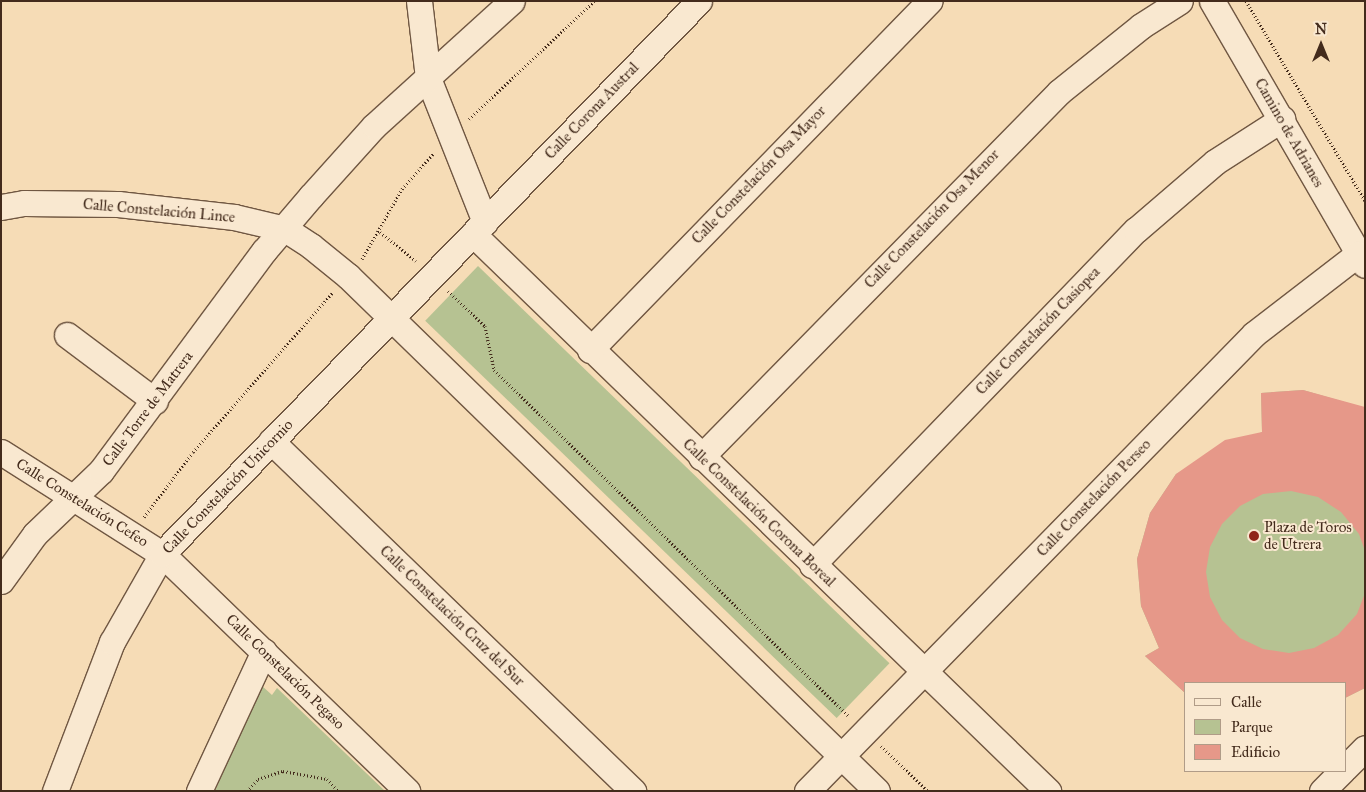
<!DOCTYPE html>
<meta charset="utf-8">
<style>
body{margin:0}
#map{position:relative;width:1366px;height:792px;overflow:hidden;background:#f6dcb6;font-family:"IM FELL Great Primer",serif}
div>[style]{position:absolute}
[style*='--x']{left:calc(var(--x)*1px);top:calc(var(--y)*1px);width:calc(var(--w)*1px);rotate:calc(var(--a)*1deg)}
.green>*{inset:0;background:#b6c292;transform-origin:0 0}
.building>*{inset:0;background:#e69889}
.path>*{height:3px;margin-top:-1.5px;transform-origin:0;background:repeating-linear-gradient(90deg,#432b1c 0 1px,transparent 0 3.5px)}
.roads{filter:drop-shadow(1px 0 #705742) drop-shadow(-1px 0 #705742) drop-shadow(0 1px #705742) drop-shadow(0 -1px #705742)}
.minor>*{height:25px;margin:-12.5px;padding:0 12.5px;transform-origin:12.5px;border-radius:12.5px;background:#f9e8d0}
.dots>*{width:14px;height:14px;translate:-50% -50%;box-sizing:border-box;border:2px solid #f9e8d0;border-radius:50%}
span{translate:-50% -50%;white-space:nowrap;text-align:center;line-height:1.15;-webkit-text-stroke:4px #f9e8d0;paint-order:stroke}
.street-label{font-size:15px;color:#432b1c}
.poi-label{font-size:15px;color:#432b1c}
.left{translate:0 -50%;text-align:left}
.frame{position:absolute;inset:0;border:2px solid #432b1c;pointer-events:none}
.legend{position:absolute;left:1184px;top:682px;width:162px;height:90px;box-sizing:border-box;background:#f9e8d0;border:1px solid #b09c88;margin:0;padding:6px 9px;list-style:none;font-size:15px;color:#432b1c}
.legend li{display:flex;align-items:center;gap:10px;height:25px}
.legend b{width:25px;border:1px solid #b09c88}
.north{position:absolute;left:1296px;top:20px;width:50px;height:50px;-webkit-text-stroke:4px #f9e8d0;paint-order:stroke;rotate:0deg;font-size:14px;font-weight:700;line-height:20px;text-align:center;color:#432b1c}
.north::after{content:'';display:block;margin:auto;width:18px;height:22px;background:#432b1c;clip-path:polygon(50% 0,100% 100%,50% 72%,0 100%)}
</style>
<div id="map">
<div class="green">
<div style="left:478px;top:266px;width:572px;height:76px;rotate:44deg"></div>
<div style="clip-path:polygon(1303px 390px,1365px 408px,1365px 688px,1345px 698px,1345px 683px,1185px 683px,1185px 693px,1145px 656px,1159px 648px,1141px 606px,1137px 559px,1150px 513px,1176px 474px,1262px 432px,1261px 393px)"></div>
<div style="clip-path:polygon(261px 685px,272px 695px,277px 688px,385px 791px,215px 791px)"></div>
</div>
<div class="building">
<div style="clip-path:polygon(1303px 390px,1365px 407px,1365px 551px,1359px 534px,1341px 512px,1318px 497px,1291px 491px,1263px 494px,1240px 506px,1222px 524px,1210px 547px,1206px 572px,1210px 597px,1222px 620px,1240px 638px,1263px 649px,1289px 653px,1314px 648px,1338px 635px,1357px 614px,1365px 593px,1365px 688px,1345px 698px,1345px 683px,1185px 683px,1185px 693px,1145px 656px,1159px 648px,1141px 606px,1137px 559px,1150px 513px,1176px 474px,1225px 440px,1262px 432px,1261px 393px)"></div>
</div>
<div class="path">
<div style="--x:1246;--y:1;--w:233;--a:59.2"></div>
<div style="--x:469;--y:119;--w:172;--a:-43.3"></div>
<div style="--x:380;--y:232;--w:46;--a:38.9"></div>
<div style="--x:362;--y:259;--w:81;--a:-60.3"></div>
<div style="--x:402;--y:189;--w:48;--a:-48.4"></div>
<div style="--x:448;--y:291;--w:51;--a:43.4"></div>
<div style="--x:485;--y:326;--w:45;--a:78.4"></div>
<div style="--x:494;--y:370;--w:496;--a:44.3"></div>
<div style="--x:144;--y:517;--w:81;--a:-53"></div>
<div style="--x:193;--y:452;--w:213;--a:-48.8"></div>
<div style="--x:881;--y:746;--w:65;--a:43.8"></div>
<div style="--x:247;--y:791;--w:16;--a:-47"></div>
<div style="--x:258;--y:779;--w:26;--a:-18"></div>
<div style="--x:283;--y:771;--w:45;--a:10.3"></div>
<div style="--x:327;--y:779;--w:16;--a:47"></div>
</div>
<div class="roads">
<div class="minor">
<div style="--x:419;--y:1;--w:78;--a:83.3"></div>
<div style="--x:428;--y:78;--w:155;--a:68.4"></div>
<div style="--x:1212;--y:1;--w:305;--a:59.9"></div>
<div style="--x:1;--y:207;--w:23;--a:-10"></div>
<div style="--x:24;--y:203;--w:94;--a:0.6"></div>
<div style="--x:118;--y:204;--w:117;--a:6.4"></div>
<div style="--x:234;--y:217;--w:52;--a:13.2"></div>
<div style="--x:285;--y:229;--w:31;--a:33"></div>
<div style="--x:311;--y:246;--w:48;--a:39"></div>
<div style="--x:348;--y:276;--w:738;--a:44.23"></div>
<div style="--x:473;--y:234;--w:801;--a:44.09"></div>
<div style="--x:67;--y:335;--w:110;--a:36.9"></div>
<div style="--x:590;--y:350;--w:487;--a:-45.8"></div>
<div style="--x:271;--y:441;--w:504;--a:44.03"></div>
<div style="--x:1;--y:452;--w:191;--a:32.4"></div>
<div style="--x:162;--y:554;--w:341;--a:44"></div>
<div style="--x:701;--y:457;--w:511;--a:-45.55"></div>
<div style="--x:1059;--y:92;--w:105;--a:-38.8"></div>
<div style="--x:1141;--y:26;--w:46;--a:-32.7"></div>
<div style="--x:812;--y:565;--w:466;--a:-46"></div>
<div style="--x:1136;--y:230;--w:104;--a:-40.7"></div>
<div style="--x:1215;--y:162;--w:80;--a:-32.7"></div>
<div style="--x:1;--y:581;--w:58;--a:-54.1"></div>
<div style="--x:35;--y:534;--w:91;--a:-43.7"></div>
<div style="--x:101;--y:471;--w:274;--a:-53.5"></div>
<div style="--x:264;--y:251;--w:72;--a:-49.5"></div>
<div style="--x:311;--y:196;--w:94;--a:-48"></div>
<div style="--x:374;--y:126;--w:186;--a:-42.2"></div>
<div style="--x:1345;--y:768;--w:28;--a:-45"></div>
<div style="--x:55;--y:791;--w:160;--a:-69.1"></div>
<div style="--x:112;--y:642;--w:101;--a:-60.4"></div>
<div style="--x:162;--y:554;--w:771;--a:-45.84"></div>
<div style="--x:199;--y:791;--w:154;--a:-65.1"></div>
<div style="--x:807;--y:791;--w:639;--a:-45.63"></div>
<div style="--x:1254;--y:334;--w:131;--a:-37.6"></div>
<div style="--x:1322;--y:791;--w:28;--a:-45"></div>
</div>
</div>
<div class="dots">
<div style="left:1254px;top:536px;background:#8f2418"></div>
</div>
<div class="street-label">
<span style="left:592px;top:111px;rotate:-46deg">Calle Corona Austral</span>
<span style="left:1289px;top:133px;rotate:60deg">Camino de Adrianes</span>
<span style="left:759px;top:175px;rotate:-46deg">Calle Constelación Osa Mayor</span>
<span style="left:159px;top:211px;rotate:5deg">Calle Constelación Lince</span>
<span style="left:932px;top:219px;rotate:-46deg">Calle Constelación Osa Menor</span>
<span style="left:1038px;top:331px;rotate:-46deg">Calle Constelación Casiopea</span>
<span style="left:148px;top:409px;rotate:-53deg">Calle Torre de Matrera</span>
<span style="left:228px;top:487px;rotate:-46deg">Calle Constelación Unicornio</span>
<span style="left:1094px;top:498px;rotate:-46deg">Calle Constelación Perseo</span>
<span style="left:82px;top:503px;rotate:32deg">Calle Constelación Cefeo</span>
<span style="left:759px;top:513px;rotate:44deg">Calle Constelación Corona Boreal</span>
<span style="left:452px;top:616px;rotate:44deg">Calle Constelación Cruz del Sur</span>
<span style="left:285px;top:672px;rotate:44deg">Calle Constelación Pegaso</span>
</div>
<div class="poi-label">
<span class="left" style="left:1264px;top:536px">Plaza de Toros<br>de Utrera</span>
</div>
<div class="frame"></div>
<ul class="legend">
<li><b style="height:6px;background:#f9e8d0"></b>Calle</li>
<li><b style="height:14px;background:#b6c292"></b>Parque</li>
<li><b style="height:14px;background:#e69889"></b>Edificio</li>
</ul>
<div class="north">N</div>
</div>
